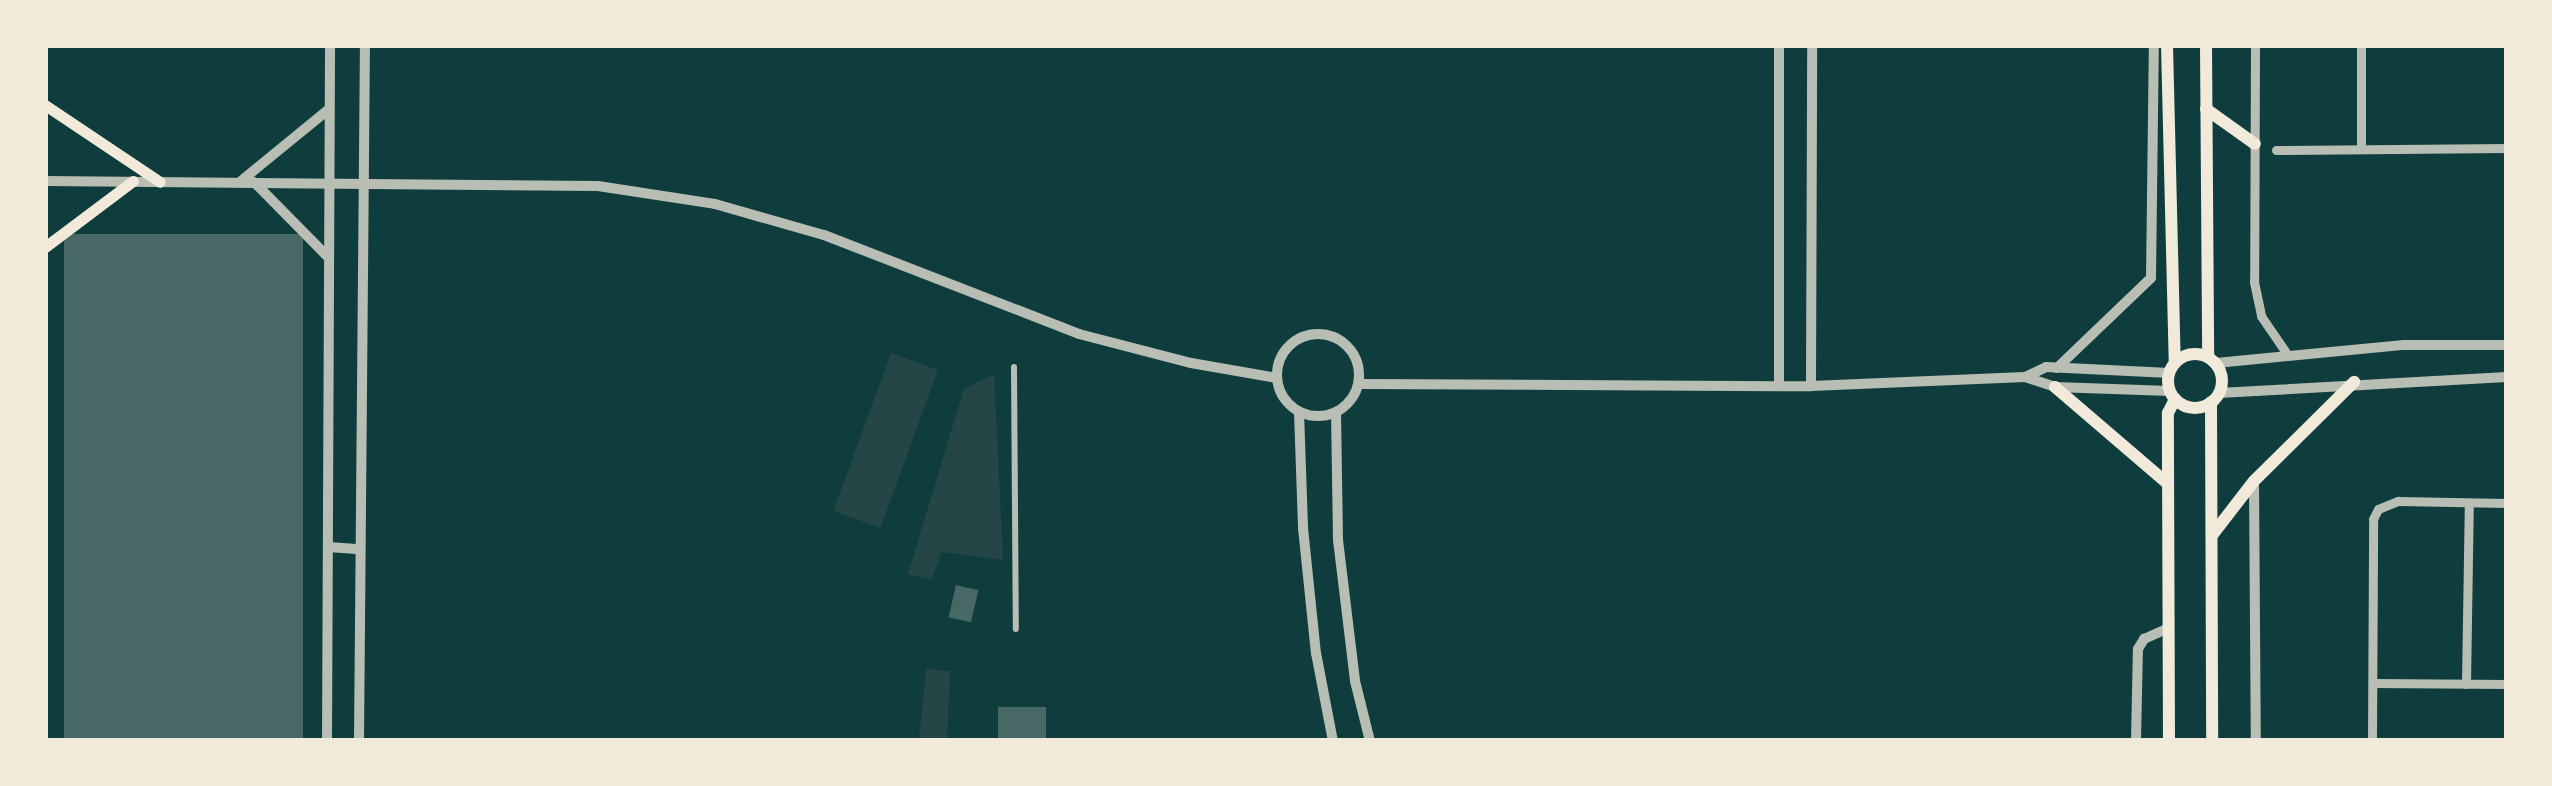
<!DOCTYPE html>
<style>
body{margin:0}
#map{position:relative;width:2552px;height:786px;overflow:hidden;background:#0f3d3e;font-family:"Public Sans",sans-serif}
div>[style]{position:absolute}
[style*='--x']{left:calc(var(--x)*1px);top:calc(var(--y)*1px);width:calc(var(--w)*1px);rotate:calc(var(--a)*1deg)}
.green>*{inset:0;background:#244646;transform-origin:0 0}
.building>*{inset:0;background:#486865;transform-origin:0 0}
.pedestrian>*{height:6px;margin:-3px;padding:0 3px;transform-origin:3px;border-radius:3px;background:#b8beb3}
.minor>*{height:9px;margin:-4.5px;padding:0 4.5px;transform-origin:4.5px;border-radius:4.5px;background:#b8beb3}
.tertiary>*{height:10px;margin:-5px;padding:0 5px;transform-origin:5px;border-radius:5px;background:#b8beb3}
.tertiary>.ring{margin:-5px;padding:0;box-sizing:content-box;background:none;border:10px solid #b8beb3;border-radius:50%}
.secondary>*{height:11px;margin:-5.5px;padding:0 5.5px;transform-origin:5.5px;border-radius:5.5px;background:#f1e9da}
.primary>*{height:12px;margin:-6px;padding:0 6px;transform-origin:6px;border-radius:6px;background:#f1e9da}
.primary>.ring{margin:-6px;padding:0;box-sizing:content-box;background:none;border:12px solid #f1e9da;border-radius:50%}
span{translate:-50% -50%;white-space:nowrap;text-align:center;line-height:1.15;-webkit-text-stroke:8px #f1e9da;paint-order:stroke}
.frame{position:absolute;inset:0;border:48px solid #f1e9da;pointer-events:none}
</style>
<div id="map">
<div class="green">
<div style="left:891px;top:353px;width:50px;height:168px;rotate:20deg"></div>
<div style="clip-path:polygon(994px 374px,1003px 560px,941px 552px,932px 580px,908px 574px,964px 389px)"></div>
<div style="clip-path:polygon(926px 669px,950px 671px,947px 741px,919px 741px)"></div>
</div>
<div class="building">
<div style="left:64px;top:234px;width:239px;height:507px"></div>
<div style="left:956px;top:585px;width:23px;height:33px;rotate:13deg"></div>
<div style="left:998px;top:707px;width:48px;height:34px"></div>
</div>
<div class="pedestrian">
<div style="--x:1014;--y:367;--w:262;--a:89.6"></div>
</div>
<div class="minor">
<div style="--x:2255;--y:45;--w:237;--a:90.2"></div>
<div style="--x:2254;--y:282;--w:35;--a:78"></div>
<div style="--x:2261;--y:316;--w:46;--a:55.6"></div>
<div style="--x:2361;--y:45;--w:103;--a:90"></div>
<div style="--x:2276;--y:150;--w:231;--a:-0.5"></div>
<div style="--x:2373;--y:683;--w:134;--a:0.4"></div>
<div style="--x:2466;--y:684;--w:181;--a:-89.1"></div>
<div style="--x:2372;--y:741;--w:222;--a:-89.7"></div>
<div style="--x:2373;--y:519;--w:11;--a:-63"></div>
<div style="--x:2378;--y:509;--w:22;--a:-22"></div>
<div style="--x:2398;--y:501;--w:109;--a:1.1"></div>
</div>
<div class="tertiary">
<div style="--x:45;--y:181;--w:553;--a:0.52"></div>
<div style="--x:598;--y:186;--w:118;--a:8.7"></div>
<div style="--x:715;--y:204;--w:113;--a:15.9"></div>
<div style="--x:824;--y:235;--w:274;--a:21.2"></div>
<div style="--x:1079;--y:334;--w:116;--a:14.5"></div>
<div style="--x:1191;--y:363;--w:87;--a:9.9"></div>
<div style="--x:241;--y:181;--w:114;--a:-39.3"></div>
<div style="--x:254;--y:182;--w:105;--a:45.4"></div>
<div class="ring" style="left:1277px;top:334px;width:72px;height:72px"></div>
<div style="--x:2216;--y:363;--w:189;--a:-5.5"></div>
<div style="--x:2404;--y:345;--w:103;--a:0"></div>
<div style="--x:2057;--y:368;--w:130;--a:-43.8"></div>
<div style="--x:2151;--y:278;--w:233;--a:-89.3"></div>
<div style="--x:2025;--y:377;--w:32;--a:18"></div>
<div style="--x:2055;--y:387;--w:115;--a:2"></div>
<div style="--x:1359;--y:384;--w:452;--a:0.3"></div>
<div style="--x:1811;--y:386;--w:214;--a:-2.4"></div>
<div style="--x:2025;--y:377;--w:23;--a:-25"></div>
<div style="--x:2046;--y:367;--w:124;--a:2.8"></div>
<div style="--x:1779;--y:386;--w:341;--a:-90"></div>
<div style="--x:1811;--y:386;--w:341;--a:-89.8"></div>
<div style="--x:2219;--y:393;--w:288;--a:-3.2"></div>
<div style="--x:1299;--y:412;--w:116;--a:88"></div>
<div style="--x:1303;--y:528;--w:126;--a:84.1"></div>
<div style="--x:1316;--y:653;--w:90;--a:79.1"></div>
<div style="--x:1336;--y:412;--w:128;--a:89.1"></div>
<div style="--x:1338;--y:540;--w:142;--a:83.1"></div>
<div style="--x:1355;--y:681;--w:62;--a:76"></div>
<div style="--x:2254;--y:482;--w:259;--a:89.6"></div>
<div style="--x:328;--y:547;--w:32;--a:4"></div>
<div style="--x:327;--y:741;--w:696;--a:-89.75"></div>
<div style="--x:359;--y:741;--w:696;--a:-89.51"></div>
<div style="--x:2136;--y:741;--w:92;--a:-88.8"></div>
<div style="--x:2138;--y:649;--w:12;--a:-59"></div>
<div style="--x:2144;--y:639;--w:27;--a:-24"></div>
</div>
<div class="secondary">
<div style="--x:45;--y:105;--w:138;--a:33.8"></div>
<div style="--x:45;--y:247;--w:110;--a:-36.9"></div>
</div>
<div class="primary">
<div style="--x:2167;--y:45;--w:318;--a:88.6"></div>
<div style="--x:2206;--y:45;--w:312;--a:89.6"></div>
<div style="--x:2206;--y:109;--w:60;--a:35.5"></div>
<div class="ring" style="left:2168px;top:354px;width:42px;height:42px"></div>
<div style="--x:2055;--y:387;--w:149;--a:40.6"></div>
<div style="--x:2211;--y:402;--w:339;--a:89.8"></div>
<div style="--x:2213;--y:534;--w:67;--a:-52.3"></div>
<div style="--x:2254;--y:481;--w:141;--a:-44.7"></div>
<div style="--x:2169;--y:741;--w:328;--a:-90.2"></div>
<div style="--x:2168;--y:413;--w:16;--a:-63"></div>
</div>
<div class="frame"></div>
</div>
